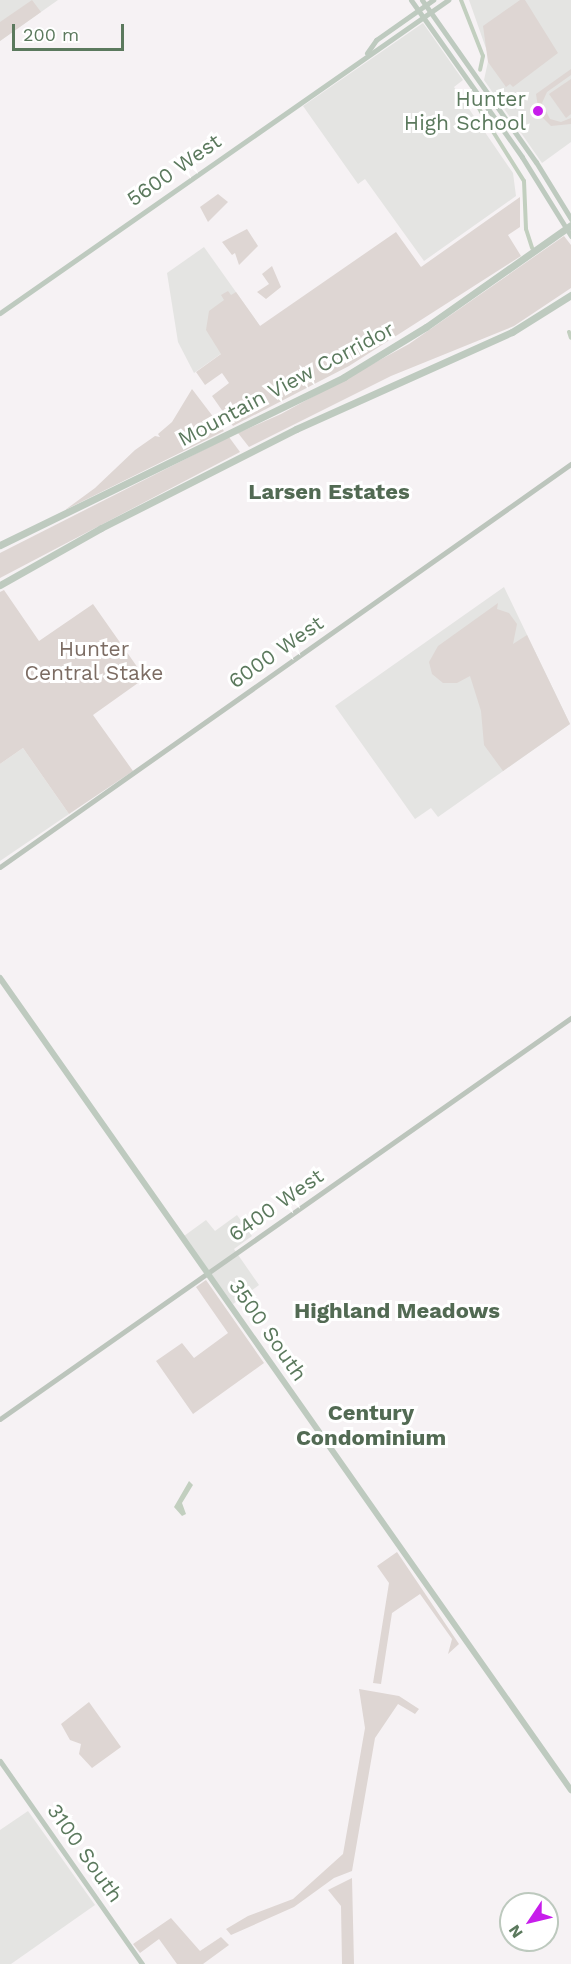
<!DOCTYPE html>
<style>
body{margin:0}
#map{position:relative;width:571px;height:1964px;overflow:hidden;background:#f6f2f4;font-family:"Work Sans",sans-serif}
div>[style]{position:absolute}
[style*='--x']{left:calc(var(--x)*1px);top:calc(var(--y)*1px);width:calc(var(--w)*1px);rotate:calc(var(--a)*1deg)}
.built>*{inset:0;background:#e4e4e2}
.green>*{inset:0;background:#ded6d3}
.water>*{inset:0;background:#c2cfbf}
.canal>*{height:4px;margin:-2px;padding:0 2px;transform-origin:2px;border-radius:2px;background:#c2cfbf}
.tertiary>*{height:4.5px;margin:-2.25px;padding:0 2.25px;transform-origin:2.25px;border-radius:2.25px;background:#bcc5bc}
.secondary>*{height:5px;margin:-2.5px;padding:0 2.5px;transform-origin:2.5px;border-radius:2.5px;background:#becabf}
.primary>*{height:6px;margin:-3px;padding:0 3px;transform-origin:3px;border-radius:3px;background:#becabf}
.trunk>*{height:7px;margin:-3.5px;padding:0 3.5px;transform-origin:3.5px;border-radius:3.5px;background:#becabf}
.dots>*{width:16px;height:16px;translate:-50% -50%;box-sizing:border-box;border:3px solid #fff;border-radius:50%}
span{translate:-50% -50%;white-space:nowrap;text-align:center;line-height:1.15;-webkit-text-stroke:6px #fff;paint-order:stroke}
.poi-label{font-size:21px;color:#5b795d}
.right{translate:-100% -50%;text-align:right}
.street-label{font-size:21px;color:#5b795d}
.park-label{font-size:21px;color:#7c6c63}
.neighbourhood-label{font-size:22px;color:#526a53;font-weight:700}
.north{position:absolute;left:499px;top:1892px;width:60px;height:60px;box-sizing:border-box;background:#fff;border:2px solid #bdc9be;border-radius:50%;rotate:235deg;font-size:16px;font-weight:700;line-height:24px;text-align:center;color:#5b795d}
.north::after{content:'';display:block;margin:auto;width:21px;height:27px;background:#c71deb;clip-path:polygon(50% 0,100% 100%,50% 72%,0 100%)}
.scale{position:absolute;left:12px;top:24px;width:112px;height:27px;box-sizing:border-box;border:3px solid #5b795d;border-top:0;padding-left:8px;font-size:18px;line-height:21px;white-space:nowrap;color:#5b795d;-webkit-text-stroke:4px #fff;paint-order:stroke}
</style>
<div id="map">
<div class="built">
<div style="clip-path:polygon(0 0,58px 0,0 41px)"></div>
<div style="clip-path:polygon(469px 0,571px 0,571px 142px,542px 163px,484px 80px,489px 57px)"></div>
<div style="clip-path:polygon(423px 23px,463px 80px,454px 87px,513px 173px,516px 196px,424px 261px,365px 179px,358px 184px,303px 106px)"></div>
<div style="clip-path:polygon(204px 247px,260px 326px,194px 373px,178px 342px,167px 273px)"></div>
<div style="clip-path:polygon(504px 587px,570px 724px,438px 817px,431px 808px,415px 819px,335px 706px)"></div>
<div style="clip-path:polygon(23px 748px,69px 814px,0 861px,0 764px)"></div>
<div style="clip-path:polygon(237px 1215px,252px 1236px,234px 1249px,259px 1285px,233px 1304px,184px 1236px,206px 1220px,215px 1231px)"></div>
<div style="clip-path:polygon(28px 1811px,95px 1905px,11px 1964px,0 1964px,0 1830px)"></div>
</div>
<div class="green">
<div style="clip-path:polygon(32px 0,41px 12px,0 41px,0 22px)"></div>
<div style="clip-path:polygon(520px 0,525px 0,558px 53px,513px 87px,510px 84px,506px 87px,488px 62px,483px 26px)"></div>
<div style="clip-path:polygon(571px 69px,571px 75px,547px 92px,542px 103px,550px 119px,561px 122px,571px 118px,571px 124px,551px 126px,539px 114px,536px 94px)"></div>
<div style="clip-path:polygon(571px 79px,571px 114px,566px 118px,549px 94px)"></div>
<div style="clip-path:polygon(218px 194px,228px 202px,208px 222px,200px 207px)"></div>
<div style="clip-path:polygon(520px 197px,520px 227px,508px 235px,521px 256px,349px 366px,233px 426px,212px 396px,229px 383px,222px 373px,205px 385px,196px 372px,221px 354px,206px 330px,209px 311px,224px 300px,221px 295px,228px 291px,231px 295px,236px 292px,260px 326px,396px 232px,421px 267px)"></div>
<div style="clip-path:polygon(247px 229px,258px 246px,239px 265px,235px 253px,232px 255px,222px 242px)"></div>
<div style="clip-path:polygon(564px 236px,571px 245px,571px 288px,514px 326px,391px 376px,249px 447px,238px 433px,281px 414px,409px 344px)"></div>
<div style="clip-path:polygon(272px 266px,281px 287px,266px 299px,257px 292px,269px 284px,262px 274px)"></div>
<div style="clip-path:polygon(192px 389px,224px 431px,65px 510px,95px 488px,135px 450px,155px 436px,160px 437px,158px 434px,172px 422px)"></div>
<div style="clip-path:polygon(229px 437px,240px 452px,0 578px,0 553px)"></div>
<div style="clip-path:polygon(4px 590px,39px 641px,93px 604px,145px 678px,93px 715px,133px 771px,69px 814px,23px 748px,0 764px,0 592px)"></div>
<div style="clip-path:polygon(498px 603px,497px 609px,509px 613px,517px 624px,513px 644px,527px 635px,570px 724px,503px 771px,484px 745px,481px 711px,470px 676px,457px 683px,443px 683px,432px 674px,429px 662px,438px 646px)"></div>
<div style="clip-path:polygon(206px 1280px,264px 1363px,193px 1414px,156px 1361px,182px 1343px,194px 1358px,228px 1333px,196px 1287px)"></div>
<div style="clip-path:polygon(397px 1552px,459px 1644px,448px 1654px,452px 1639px,420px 1594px,392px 1613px,381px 1684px,373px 1683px,389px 1583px,377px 1566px)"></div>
<div style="clip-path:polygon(359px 1689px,399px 1696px,419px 1709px,415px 1714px,398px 1704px,375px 1738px,352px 1871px,334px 1878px,294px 1907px,231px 1935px,226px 1929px,248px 1916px,293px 1899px,343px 1854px,365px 1728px)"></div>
<div style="clip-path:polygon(89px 1702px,121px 1747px,92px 1768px,79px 1754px,81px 1744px,70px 1740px,61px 1724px)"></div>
<div style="clip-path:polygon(352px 1878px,354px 1964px,342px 1964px,341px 1906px,328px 1890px)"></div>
<div style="clip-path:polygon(171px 1918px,200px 1951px,221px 1937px,229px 1945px,203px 1964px,177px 1964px,159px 1939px,140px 1953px,133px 1944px)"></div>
</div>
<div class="water">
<div style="clip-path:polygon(189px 1481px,193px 1485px,182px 1503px,186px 1514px,182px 1516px,174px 1507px)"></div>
</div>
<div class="canal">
<div style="--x:461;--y:0;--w:60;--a:68.6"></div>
<div style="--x:483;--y:56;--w:14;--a:102"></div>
<div style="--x:470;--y:92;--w:35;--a:61"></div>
<div style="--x:492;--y:130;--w:60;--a:57.9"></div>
<div style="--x:524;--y:181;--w:48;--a:87.6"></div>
<div style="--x:526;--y:229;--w:20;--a:72"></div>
<div style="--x:569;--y:332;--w:6;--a:72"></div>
</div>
<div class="tertiary">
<div style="--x:0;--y:867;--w:699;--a:-35.21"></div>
<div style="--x:0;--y:1419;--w:698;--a:-35.08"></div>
</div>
<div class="secondary">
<div style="--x:411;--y:0;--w:192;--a:54.7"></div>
<div style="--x:522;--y:157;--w:93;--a:58.2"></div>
<div style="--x:422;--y:0;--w:198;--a:54.9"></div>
<div style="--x:536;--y:162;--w:67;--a:58.4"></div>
<div style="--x:367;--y:53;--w:16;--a:-55"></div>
<div style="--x:376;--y:40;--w:70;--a:-35.1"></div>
<div style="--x:0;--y:313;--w:547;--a:-34.94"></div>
<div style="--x:0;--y:1761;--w:248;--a:55"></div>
</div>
<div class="primary">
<div style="--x:0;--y:978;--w:993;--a:54.89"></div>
</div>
<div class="trunk">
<div style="--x:0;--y:545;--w:383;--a:-26"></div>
<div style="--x:344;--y:377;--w:96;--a:-31.4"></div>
<div style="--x:426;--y:327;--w:177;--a:-35.1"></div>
<div style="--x:0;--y:585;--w:116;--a:-29.4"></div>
<div style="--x:101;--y:528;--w:219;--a:-26.9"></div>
<div style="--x:296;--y:429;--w:237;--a:-24.2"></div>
<div style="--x:512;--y:332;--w:70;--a:-32.1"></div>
</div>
<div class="dots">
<div style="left:538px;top:111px;background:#c71deb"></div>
</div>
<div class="poi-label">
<span class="right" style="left:526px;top:111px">Hunter<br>High School</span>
</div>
<div class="street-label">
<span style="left:174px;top:170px;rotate:-35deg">5600 West</span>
<span style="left:286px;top:384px;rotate:-28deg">Mountain View Corridor</span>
<span style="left:276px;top:652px;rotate:-35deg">6000 West</span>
<span style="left:276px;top:1205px;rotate:-35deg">6400 West</span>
<span style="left:268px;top:1330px;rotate:55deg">3500 South</span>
<span style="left:85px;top:1853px;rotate:55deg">3100 South</span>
</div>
<div class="park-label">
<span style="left:94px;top:661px">Hunter<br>Central Stake</span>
</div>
<div class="neighbourhood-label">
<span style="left:329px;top:492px">Larsen Estates</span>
<span style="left:397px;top:1311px">Highland Meadows</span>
<span style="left:371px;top:1425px">Century<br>Condominium</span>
</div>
<div class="north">N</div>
<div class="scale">200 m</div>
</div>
